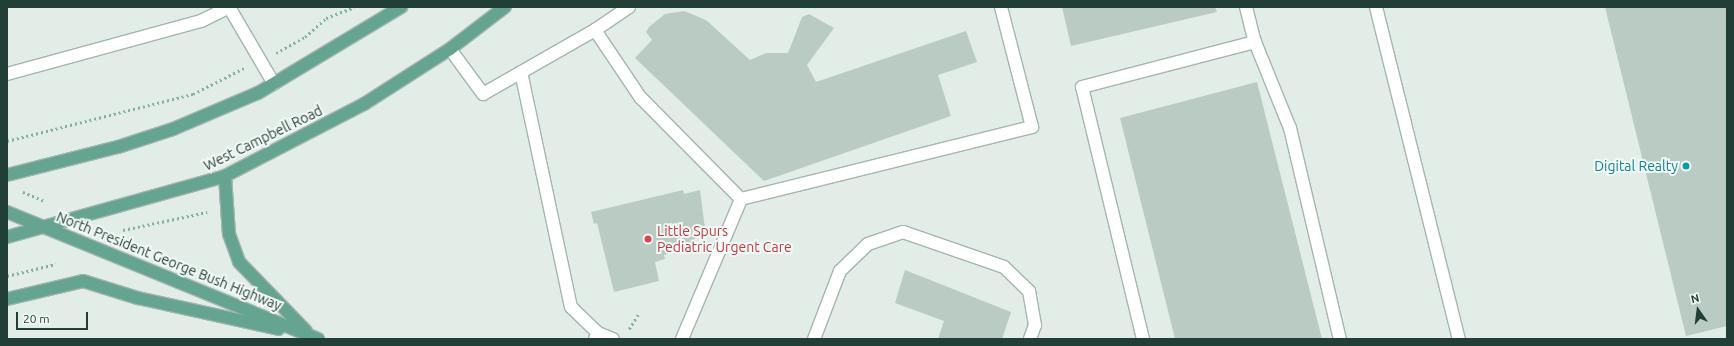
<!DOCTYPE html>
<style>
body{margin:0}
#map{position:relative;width:1734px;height:346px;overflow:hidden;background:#e2ede8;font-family:Ubuntu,sans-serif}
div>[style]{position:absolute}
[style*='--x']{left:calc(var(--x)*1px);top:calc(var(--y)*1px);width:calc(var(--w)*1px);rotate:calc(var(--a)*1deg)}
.building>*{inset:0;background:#bacbc3}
.path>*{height:2.5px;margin-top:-1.25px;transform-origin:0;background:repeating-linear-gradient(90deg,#81b1a1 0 2px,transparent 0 5px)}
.roads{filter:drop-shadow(1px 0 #a4b5af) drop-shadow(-1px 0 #a4b5af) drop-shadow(0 1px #a4b5af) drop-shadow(0 -1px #a4b5af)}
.minor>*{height:12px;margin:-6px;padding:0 6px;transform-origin:6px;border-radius:6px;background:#fff}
.major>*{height:12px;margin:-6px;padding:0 6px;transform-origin:6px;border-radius:6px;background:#65a491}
.dots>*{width:11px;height:11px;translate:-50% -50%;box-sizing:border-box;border:2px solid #f3f9f6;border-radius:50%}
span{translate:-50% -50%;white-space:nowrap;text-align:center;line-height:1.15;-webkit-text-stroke:4px #f3f9f6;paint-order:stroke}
.street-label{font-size:14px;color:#213f36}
.culture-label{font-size:14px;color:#0d838f}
.right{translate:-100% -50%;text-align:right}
.health-label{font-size:14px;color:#be3a42}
.left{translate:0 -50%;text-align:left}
.frame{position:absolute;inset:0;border:8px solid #213f36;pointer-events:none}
.north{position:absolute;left:1678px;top:290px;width:40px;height:40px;-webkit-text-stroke:3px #f3f9f6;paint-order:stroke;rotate:346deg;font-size:11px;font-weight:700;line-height:16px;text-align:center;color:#213f36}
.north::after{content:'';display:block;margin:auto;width:14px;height:18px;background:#213f36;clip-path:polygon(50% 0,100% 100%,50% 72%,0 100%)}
.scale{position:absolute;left:16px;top:312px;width:72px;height:18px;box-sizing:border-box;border:2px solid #213f36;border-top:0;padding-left:5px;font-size:12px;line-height:14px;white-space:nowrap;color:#213f36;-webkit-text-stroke:3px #f3f9f6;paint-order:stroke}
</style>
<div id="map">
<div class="building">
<div style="clip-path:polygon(1062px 7px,1215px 7px,1217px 12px,1071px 46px)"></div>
<div style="clip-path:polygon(1605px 7px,1727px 7px,1727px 326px,1686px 336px)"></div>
<div style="clip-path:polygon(684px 11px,706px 20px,750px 60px,766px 53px,788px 53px,802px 17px,809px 14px,834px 28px,807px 65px,816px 82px,966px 31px,977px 62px,938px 75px,951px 116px,764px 181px,635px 58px,652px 40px,646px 32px,649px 27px,665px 14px)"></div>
<div style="clip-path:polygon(1257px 82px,1322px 339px,1175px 339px,1120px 118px)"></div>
<div style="clip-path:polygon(683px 190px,684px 194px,700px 190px,705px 229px,694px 232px,697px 247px,664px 255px,665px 259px,655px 262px,659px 281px,614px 292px,597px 223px,594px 224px,591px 212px)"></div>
<div style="clip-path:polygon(905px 270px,1011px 312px,1002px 339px,938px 339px,944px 321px,895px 303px)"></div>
</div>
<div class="path">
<div style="--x:276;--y:53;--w:33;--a:-29"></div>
<div style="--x:305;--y:37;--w:28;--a:-42"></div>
<div style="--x:326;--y:18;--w:30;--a:-21"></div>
<div style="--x:7;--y:141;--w:192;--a:-14.2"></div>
<div style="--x:193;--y:94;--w:57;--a:-27"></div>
<div style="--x:23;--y:192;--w:23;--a:23"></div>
<div style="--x:123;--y:230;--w:86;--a:-12.1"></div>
<div style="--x:7;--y:276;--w:50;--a:-13.8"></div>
<div style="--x:629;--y:329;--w:19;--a:-58"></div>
</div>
<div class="roads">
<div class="minor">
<div style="--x:229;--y:7;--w:89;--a:59.7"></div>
<div style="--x:629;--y:7;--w:41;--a:145.9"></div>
<div style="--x:595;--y:30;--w:81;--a:56.1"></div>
<div style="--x:640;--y:97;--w:144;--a:45.3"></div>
<div style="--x:741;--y:199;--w:300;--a:-13.9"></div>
<div style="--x:1032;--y:127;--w:124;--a:-104.5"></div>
<div style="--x:1246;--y:7;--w:36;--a:76"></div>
<div style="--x:1376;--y:7;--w:342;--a:76"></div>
<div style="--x:450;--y:49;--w:56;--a:53.7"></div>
<div style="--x:483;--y:94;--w:129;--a:-29.7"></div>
<div style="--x:521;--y:72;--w:240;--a:78"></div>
<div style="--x:571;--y:307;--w:37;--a:44"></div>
<div style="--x:7;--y:74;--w:201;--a:-15.3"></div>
<div style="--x:201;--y:21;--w:32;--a:-26"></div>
<div style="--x:595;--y:339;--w:7;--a:-63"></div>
<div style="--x:598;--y:333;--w:16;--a:22"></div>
<div style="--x:682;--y:339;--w:152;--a:-67.1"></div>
<div style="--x:814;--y:339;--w:73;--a:-69.1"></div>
<div style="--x:840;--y:271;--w:39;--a:-44"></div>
<div style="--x:868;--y:244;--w:37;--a:-19"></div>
<div style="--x:903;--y:232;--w:107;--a:19.1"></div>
<div style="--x:1004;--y:267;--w:35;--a:44"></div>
<div style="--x:1029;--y:291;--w:35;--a:80"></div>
<div style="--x:1035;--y:325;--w:15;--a:110"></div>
<div style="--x:1143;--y:339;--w:259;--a:-103.6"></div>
<div style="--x:1082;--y:87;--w:179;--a:-14.6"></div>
<div style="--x:1255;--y:42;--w:93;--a:67.9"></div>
<div style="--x:1290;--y:128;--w:217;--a:76.7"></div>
</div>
<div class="major">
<div style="--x:7;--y:175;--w:114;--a:-14.2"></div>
<div style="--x:118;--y:147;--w:58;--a:-18.1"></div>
<div style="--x:173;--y:129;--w:92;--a:-23"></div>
<div style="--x:258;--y:93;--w:167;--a:-31"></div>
<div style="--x:225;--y:176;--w:58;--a:86.1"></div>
<div style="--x:229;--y:234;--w:30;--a:70"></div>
<div style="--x:239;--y:262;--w:96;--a:45.8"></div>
<div style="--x:7;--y:212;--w:336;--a:22.2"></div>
<div style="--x:7;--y:237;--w:226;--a:-15.6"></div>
<div style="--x:225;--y:176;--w:157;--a:-27.4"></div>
<div style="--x:364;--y:104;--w:102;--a:-32.6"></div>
<div style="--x:450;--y:49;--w:69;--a:-37.4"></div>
<div style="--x:7;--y:299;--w:78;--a:-13.3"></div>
<div style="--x:83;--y:281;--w:58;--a:17.2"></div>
<div style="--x:138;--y:298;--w:144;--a:12.4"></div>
</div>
</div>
<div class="dots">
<div style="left:1686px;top:166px;background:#0f9aa8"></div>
<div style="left:648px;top:239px;background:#e0444e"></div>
</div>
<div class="street-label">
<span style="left:263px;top:138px;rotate:-26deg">West Campbell Road</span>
<span style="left:169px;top:261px;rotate:22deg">North President George Bush Highway</span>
</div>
<div class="culture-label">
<span class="right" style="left:1678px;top:166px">Digital Realty</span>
</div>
<div class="health-label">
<span class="left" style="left:657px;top:239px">Little Spurs<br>Pediatric Urgent Care</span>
</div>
<div class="frame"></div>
<div class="north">N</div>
<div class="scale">20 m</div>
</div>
